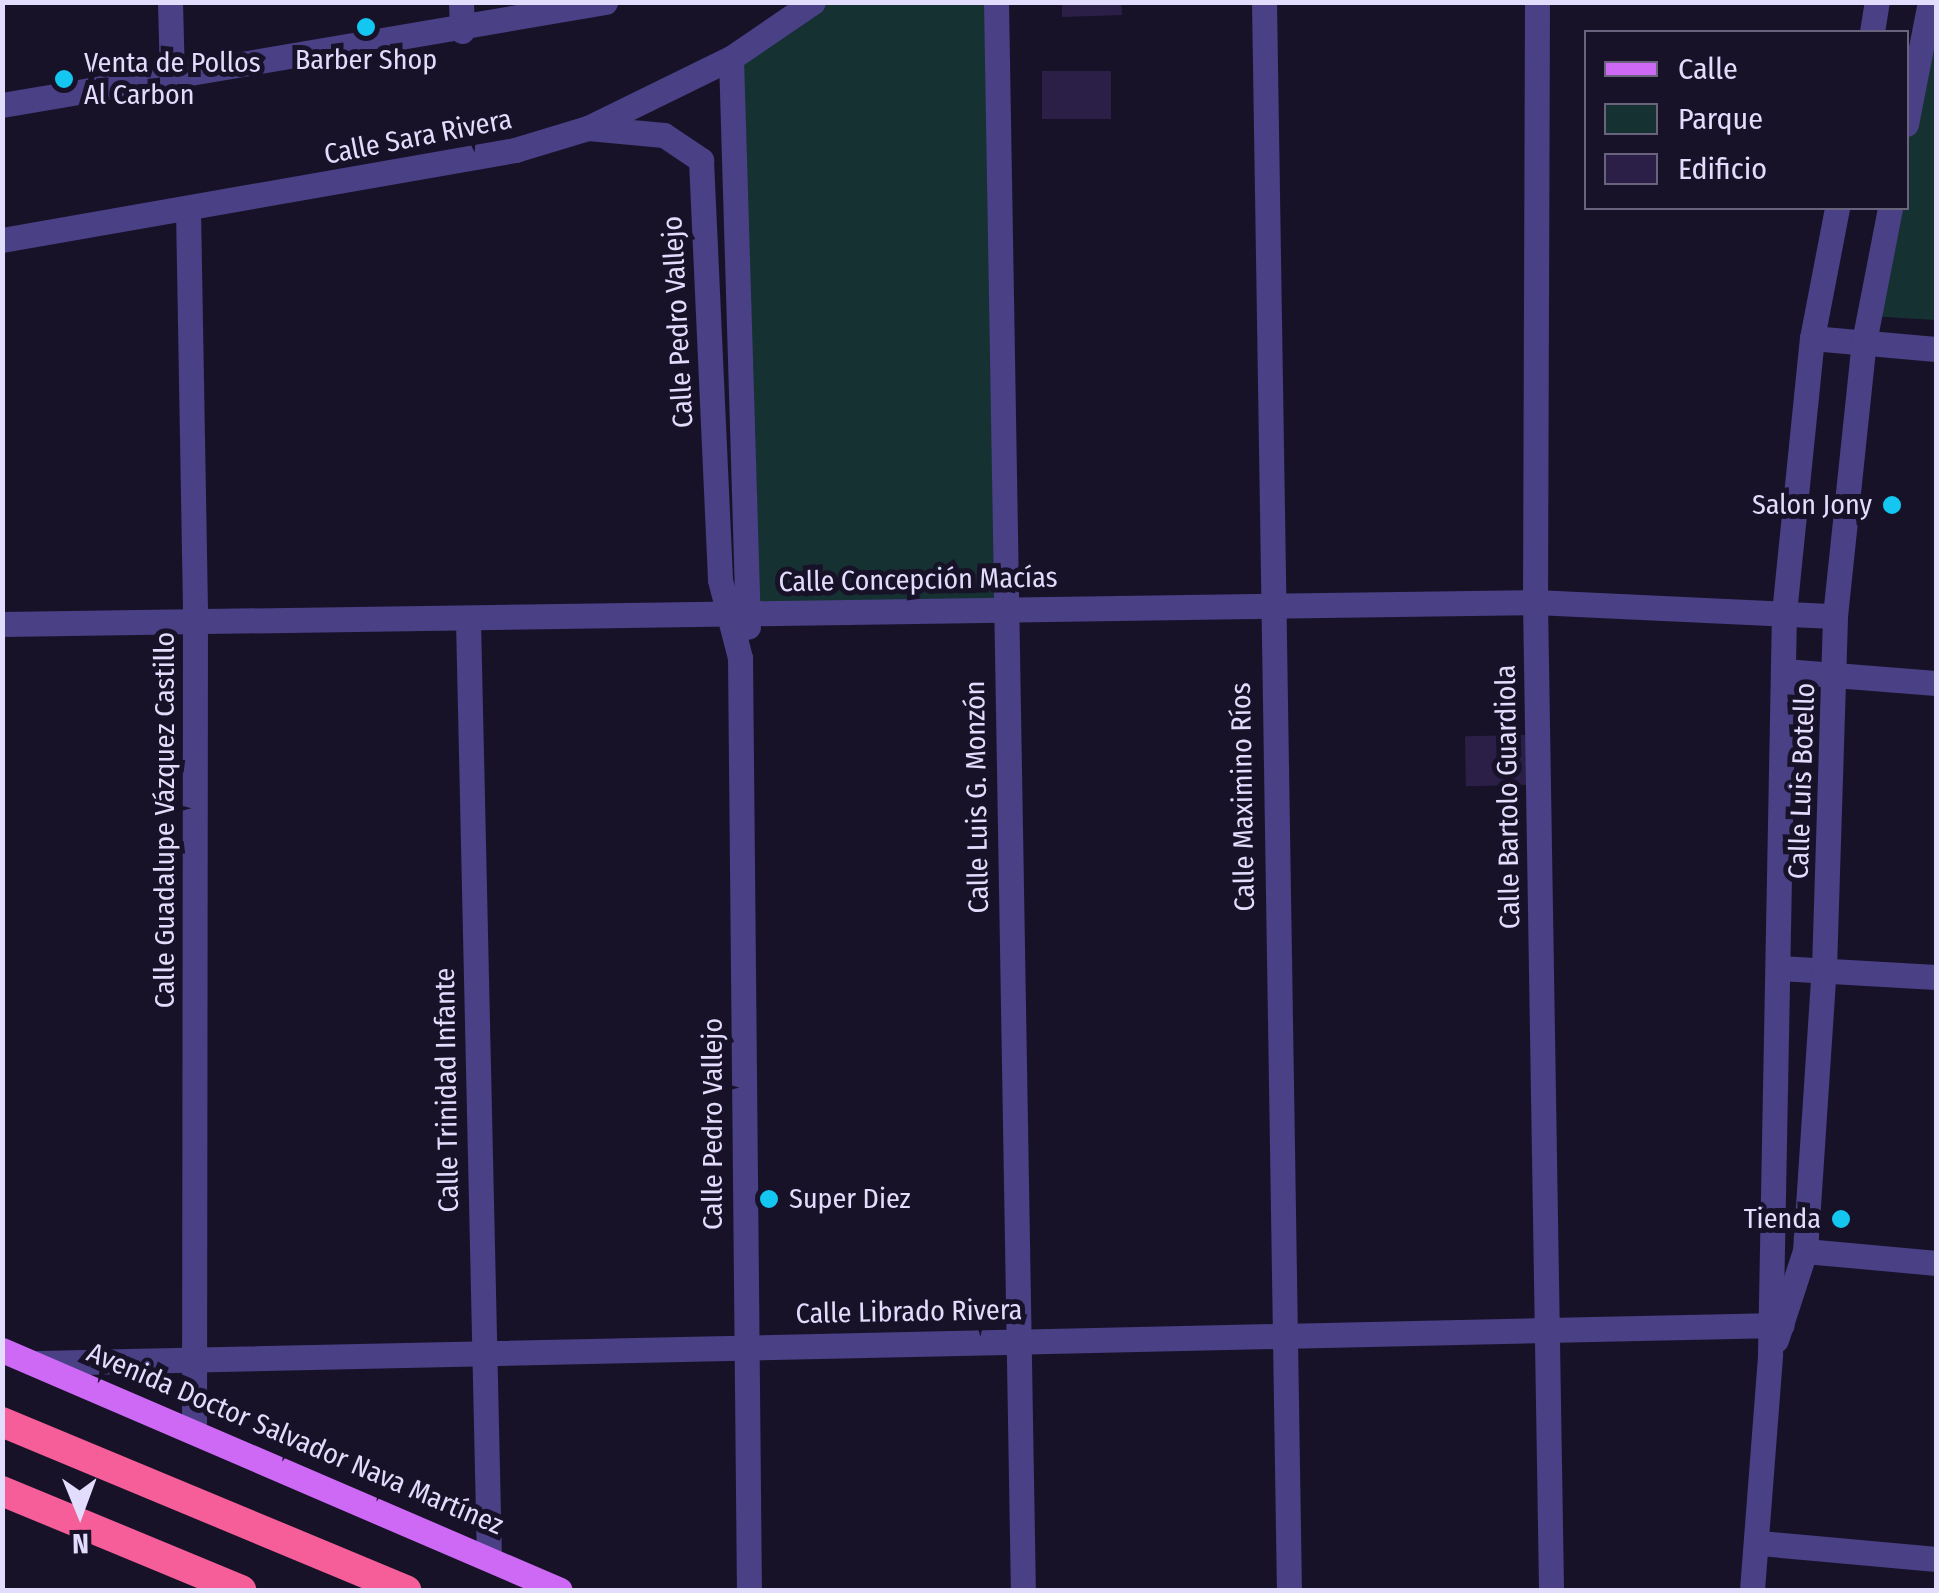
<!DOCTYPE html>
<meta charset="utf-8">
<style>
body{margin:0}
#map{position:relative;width:1939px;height:1593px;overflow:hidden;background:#181229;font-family:"Fira Sans Condensed",sans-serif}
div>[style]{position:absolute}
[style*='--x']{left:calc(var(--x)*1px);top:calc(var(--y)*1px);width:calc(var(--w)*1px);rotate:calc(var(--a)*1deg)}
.green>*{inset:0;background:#153132}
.building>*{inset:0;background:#2b1f48;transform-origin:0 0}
.minor>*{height:25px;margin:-12.5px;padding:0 12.5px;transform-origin:12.5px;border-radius:12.5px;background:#494085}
.major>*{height:25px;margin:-12.5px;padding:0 12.5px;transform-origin:12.5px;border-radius:12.5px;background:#ce69f6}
.highway>*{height:30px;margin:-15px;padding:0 15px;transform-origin:15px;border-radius:15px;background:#f65e99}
.dots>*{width:28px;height:28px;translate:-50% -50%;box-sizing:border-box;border:5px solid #181229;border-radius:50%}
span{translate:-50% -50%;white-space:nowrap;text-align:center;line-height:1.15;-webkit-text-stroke:10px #181229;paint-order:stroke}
.poi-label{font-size:28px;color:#e2dcfd}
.left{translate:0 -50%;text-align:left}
.right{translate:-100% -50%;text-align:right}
.street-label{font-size:28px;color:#e2dcfd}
.frame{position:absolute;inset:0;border:5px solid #e2dcfd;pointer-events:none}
.legend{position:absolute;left:1584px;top:30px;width:325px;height:180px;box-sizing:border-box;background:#181229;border:2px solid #69637e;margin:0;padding:12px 18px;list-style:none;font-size:30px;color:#e2dcfd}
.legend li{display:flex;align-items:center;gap:20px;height:50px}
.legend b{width:50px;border:2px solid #69637e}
.north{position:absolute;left:30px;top:1463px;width:100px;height:100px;-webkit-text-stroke:8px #181229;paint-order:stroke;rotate:179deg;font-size:28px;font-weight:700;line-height:40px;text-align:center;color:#e2dcfd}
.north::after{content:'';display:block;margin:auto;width:35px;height:45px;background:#e2dcfd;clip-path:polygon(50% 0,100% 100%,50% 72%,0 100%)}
</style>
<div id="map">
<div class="green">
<div style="clip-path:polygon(829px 3px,987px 3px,1001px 605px,752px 612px,740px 64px)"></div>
<div style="clip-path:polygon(1936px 3px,1936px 320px,1869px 316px,1883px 208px,1906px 208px,1907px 104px)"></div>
</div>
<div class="building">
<div style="clip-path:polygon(1062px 2px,1121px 2px,1122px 15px,1062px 17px)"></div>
<div style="left:1111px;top:71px;width:48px;height:69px;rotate:90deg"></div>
<div style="left:1531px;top:735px;width:50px;height:66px;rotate:89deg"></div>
</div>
<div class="minor">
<div style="--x:170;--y:2;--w:78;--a:88.5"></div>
<div style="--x:461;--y:2;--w:29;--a:88"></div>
<div style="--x:996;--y:2;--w:1588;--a:89.03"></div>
<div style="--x:1264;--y:2;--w:1588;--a:89.1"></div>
<div style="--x:1537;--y:2;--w:600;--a:90.19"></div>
<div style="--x:1535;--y:602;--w:988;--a:89.07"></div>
<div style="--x:1872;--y:32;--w:30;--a:-81"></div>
<div style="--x:731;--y:58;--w:569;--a:88.29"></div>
<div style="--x:2;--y:105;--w:612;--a:-9.69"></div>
<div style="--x:1906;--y:124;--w:124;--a:-78.9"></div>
<div style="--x:588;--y:128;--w:76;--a:5.3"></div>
<div style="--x:664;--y:135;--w:45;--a:34"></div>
<div style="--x:701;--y:160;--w:420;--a:87.4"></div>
<div style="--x:720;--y:580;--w:81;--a:75.6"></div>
<div style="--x:740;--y:658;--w:932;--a:89.45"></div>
<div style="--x:188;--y:209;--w:412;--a:89"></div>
<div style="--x:195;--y:621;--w:810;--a:90.07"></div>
<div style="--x:2;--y:240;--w:521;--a:-9.95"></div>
<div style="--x:515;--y:150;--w:76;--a:-16.8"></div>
<div style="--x:588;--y:128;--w:159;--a:-26.1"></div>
<div style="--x:731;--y:58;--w:99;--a:-34.3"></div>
<div style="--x:1812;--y:338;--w:124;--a:5.1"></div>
<div style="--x:468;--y:620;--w:938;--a:88.72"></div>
<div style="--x:2;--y:624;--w:1533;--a:-0.82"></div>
<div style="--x:1535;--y:602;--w:300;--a:2.7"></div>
<div style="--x:1784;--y:671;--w:152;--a:4.5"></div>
<div style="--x:1779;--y:968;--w:157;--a:3.3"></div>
<div style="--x:1805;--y:1251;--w:132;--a:5.2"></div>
<div style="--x:1776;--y:1340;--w:94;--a:-72"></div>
<div style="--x:1805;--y:1251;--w:284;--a:-86.2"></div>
<div style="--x:1824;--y:968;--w:352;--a:-88.2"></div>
<div style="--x:1835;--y:616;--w:276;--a:-84"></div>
<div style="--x:1864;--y:342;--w:136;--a:-79"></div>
<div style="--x:38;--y:1363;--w:1744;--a:-1.25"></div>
<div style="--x:1760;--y:1543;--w:177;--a:5.2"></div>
<div style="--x:1752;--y:1590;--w:237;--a:-85.6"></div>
<div style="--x:1770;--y:1354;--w:741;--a:-88.92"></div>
<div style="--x:1784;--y:613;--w:276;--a:-84.2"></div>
<div style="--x:1812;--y:338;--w:132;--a:-79.1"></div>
</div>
<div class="major">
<div style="--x:2;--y:1350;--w:607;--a:23.27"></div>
</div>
<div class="highway">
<div style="--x:2;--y:1422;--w:438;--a:22.6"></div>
<div style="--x:2;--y:1491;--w:259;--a:22.5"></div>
</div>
<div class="dots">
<div style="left:366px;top:27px;background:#13c7f1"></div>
<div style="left:64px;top:79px;background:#13c7f1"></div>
<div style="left:1892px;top:505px;background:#13c7f1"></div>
<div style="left:769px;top:1199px;background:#13c7f1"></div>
<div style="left:1841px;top:1219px;background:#13c7f1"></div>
</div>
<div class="poi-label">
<span style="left:366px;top:60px">Barber Shop</span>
<span class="left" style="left:84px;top:79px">Venta de Pollos<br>Al Carbon</span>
<span class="right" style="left:1872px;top:505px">Salon Jony</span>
<span class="left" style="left:789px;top:1199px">Super Diez</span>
<span class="right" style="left:1821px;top:1219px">Tienda</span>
</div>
<div class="street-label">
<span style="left:418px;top:137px;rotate:-11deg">Calle Sara Rivera</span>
<span style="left:678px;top:322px;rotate:-93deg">Calle Pedro Vallejo</span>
<span style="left:918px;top:580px;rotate:-1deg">Calle Concepción Macías</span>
<span style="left:1802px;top:781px;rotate:-88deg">Calle Luis Botello</span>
<span style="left:977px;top:797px;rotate:-91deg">Calle Luis G. Monzón</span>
<span style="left:1243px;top:797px;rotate:-91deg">Calle Maximino Ríos</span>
<span style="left:1508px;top:797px;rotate:-91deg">Calle Bartolo Guardiola</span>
<span style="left:165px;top:820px;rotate:-90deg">Calle Guadalupe Vázquez Castillo</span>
<span style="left:447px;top:1090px;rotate:-91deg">Calle Trinidad Infante</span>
<span style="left:713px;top:1124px;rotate:-90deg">Calle Pedro Vallejo</span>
<span style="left:909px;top:1312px;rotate:-1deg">Calle Librado Rivera</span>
<span style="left:295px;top:1439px;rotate:23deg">Avenida Doctor Salvador Nava Martínez</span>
</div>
<div class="frame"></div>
<ul class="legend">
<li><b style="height:12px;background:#ce69f6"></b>Calle</li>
<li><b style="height:28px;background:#153132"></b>Parque</li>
<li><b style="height:28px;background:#2b1f48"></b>Edificio</li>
</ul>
<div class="north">N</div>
</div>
